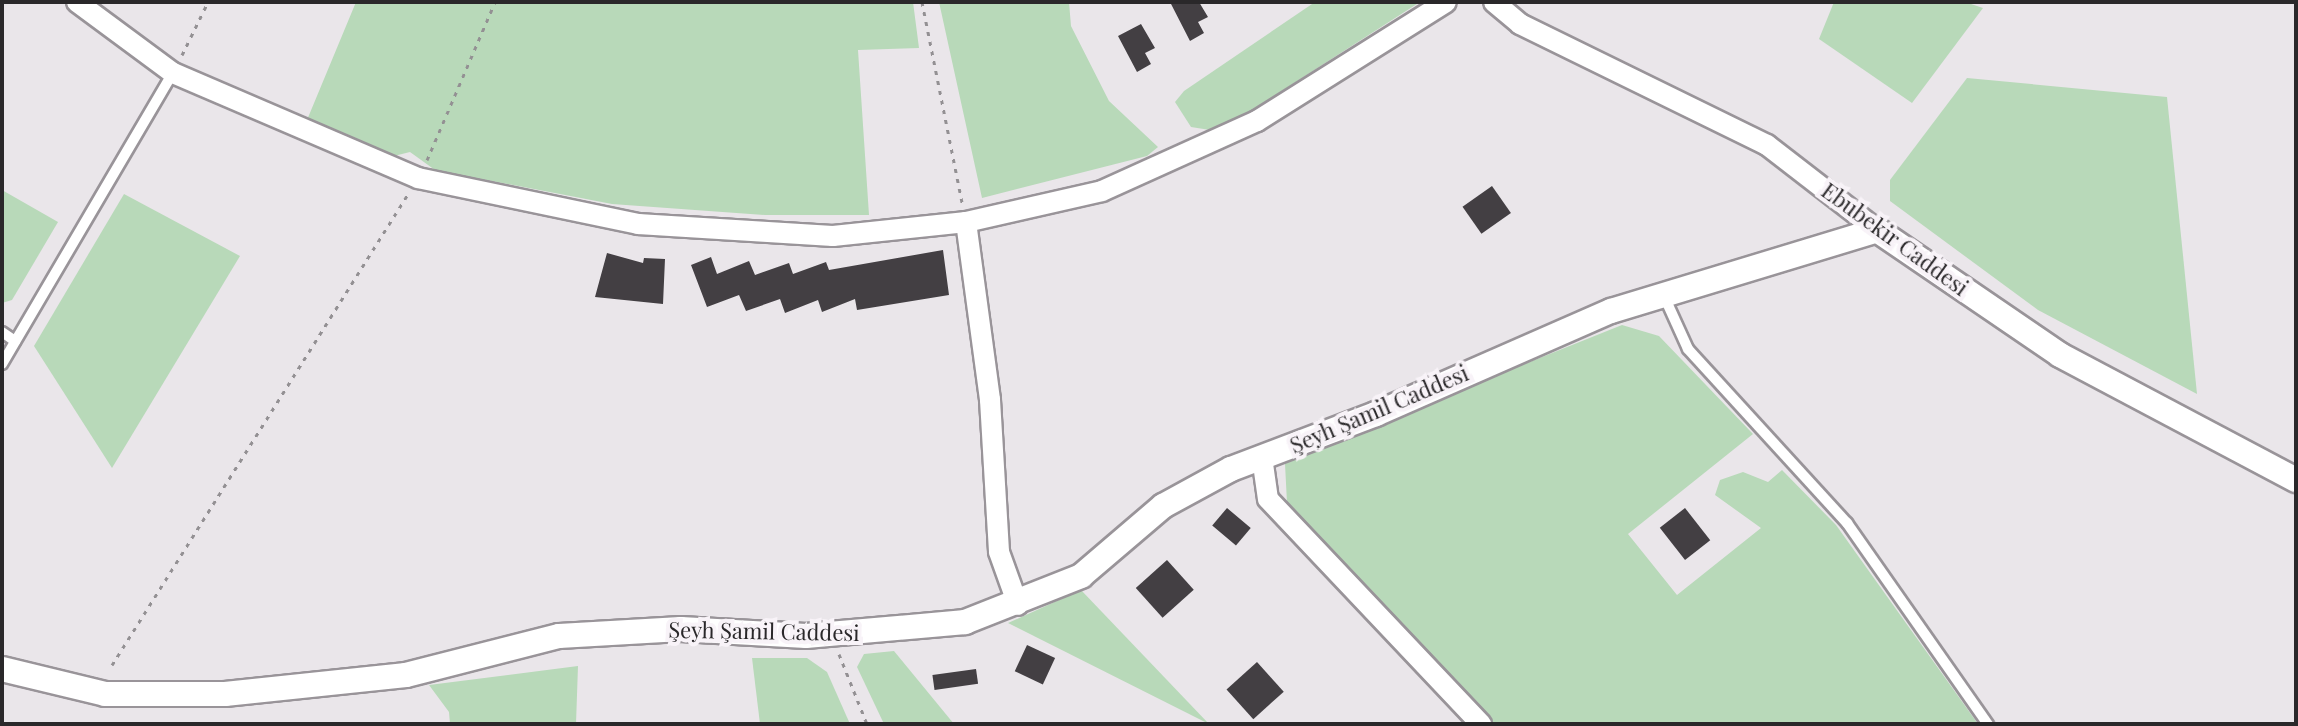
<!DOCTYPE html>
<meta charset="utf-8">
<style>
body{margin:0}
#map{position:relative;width:2298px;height:726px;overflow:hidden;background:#eae6ea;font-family:"Playfair Display",serif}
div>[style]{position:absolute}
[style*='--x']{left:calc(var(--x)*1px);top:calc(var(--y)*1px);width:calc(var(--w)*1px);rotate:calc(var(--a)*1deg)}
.green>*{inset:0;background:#b8d9b9}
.building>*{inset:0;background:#433f43;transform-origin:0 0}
.path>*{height:3px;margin-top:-1.5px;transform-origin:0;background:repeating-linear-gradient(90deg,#939093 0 4px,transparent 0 10px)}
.roads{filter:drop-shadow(2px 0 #999499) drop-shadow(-2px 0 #999499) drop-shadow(0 2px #999499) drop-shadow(0 -2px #999499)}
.service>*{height:10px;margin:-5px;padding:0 5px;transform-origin:5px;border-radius:5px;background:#fff}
.minor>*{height:20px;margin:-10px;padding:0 10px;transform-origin:10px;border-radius:10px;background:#fff}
.tertiary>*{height:24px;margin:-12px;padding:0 12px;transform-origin:12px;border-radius:12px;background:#fff}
span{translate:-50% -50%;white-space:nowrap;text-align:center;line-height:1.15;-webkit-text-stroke:8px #f8f3f8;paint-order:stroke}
.street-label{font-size:22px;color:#2a282a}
.frame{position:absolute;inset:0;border:4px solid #2a282a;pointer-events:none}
</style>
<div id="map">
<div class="green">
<div style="clip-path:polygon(356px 2px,913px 2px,919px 48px,858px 50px,869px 215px,765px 215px,612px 204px,435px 170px,410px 152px,394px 156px,307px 120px)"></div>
<div style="clip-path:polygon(939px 2px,1069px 2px,1071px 26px,1109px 101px,1158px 147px,1147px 156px,982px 198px)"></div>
<div style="clip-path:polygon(1315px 2px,1420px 2px,1249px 112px,1210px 130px,1191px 127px,1175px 102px,1184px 91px)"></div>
<div style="clip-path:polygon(1834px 2px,1965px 2px,1983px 8px,1912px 103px,1819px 39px)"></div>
<div style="clip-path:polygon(1967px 78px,2167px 97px,2197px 394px,2038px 310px,1890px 201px,1890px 180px)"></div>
<div style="clip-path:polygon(2px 190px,58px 222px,12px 300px,2px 303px)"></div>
<div style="clip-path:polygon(124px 194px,240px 256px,112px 468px,34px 346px)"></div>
<div style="clip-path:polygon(1622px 325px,1659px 336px,1753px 434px,1628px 534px,1677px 595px,1761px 528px,1715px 495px,1720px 480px,1743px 472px,1768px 482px,1782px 470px,1836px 525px,1978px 724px,1494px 724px,1287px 503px,1285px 464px,1298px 455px)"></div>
<div style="clip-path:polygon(1081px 590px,1209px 724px,1008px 623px)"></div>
<div style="clip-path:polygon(894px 651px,954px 724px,884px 724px,857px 667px,864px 654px)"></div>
<div style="clip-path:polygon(752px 658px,807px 658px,827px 672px,850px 724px,760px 724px)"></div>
<div style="clip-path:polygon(578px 666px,576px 724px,450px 724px,449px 712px,429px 685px)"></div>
</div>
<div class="building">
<div style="clip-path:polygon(1170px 2px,1199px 2px,1208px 17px,1198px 22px,1204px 33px,1190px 41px)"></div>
<div style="clip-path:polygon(1141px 24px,1155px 48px,1145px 53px,1151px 64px,1137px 72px,1118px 36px)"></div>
<div style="left:1492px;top:186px;width:33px;height:36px;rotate:55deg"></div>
<div style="clip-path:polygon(943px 250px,949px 295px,857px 310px,855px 299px,822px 312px,818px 300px,785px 313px,780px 299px,746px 311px,739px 295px,707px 307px,691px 265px,711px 257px,717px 274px,749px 261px,755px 275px,789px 263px,793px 274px,826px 262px,829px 270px)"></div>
<div style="clip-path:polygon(607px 253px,643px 263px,644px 258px,665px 259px,663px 304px,595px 297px)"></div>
<div style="left:1227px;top:508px;width:31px;height:23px;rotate:40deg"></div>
<div style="left:1685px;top:508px;width:41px;height:32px;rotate:52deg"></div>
<div style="left:1167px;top:560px;width:40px;height:42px;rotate:48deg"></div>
<div style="left:1027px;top:645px;width:31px;height:29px;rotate:25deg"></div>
<div style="left:1257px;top:662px;width:40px;height:41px;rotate:48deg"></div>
<div style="left:976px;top:669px;width:15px;height:44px;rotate:82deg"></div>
</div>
<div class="path">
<div style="--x:922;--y:2;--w:205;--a:78.7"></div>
<div style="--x:182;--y:55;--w:59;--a:-63.9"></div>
<div style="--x:427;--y:160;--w:172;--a:-66.7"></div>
<div style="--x:839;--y:654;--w:75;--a:68.2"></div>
<div style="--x:112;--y:665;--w:556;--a:-57.85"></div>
</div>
<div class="roads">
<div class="service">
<div style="--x:1664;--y:296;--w:58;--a:65.6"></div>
<div style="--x:1688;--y:349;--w:236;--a:47.6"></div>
<div style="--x:1847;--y:523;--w:246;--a:55"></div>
<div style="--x:2;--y:332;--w:16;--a:35"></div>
<div style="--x:2;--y:364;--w:338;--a:-59.6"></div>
</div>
<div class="minor">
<div style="--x:77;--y:2;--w:119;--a:36.5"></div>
<div style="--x:173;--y:73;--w:267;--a:23.2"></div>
<div style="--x:418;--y:178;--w:225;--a:11.8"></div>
<div style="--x:638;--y:224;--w:195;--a:3.5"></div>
<div style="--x:833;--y:236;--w:134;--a:-6"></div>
<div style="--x:966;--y:222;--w:139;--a:-12.8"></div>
<div style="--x:1102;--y:191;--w:170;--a:-24.3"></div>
<div style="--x:1257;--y:121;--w:223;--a:-32.2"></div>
<div style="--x:1494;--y:2;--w:34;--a:40"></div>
<div style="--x:1520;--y:24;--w:275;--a:26.1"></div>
<div style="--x:1767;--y:145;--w:139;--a:37.7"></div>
<div style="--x:966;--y:222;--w:180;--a:82.3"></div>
<div style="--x:990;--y:400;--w:152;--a:86.6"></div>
<div style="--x:999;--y:552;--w:56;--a:70.3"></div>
<div style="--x:1262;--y:457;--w:42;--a:81.9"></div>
<div style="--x:1268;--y:499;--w:310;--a:46.6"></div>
</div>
<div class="tertiary">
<div style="--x:2;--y:669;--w:106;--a:13.6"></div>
<div style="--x:105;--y:694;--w:120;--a:0"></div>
<div style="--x:225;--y:694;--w:182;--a:-6"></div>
<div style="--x:406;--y:675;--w:158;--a:-14.3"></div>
<div style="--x:559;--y:636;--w:122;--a:-3.3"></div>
<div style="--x:681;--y:629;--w:125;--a:3.2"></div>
<div style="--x:806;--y:636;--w:160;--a:-5"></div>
<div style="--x:965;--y:622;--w:125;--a:-21.6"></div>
<div style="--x:1081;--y:576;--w:108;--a:-40.5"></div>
<div style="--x:1163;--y:506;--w:77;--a:-28.6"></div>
<div style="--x:1231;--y:469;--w:155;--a:-20.8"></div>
<div style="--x:1376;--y:414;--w:257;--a:-23.7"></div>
<div style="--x:1611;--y:311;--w:278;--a:-16.9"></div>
<div style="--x:1877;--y:230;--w:222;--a:34.3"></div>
<div style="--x:2060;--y:355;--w:267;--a:27.9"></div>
</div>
</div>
<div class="street-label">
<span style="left:1895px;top:239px;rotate:36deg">Ebubekir Caddesi</span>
<span style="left:1379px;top:409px;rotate:-23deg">Şeyh Şamil Caddesi</span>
<span style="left:764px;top:631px;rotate:1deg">Şeyh Şamil Caddesi</span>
</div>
<div class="frame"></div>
</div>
